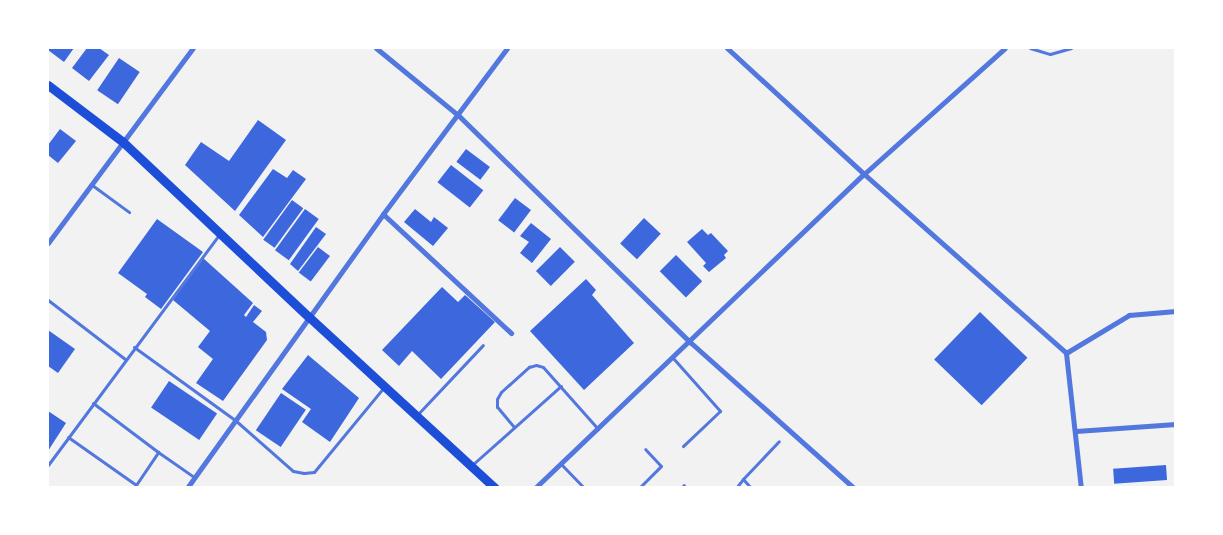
<!DOCTYPE html>
<style>
body{margin:0}
#map{position:relative;width:1223px;height:535px;overflow:hidden;background:#f2f2f2;font-family:"Crimson Pro",serif}
div>[style]{position:absolute}
[style*='--x']{left:calc(var(--x)*1px);top:calc(var(--y)*1px);width:calc(var(--w)*1px);rotate:calc(var(--a)*1deg)}
.building>*{inset:0;background:#3d67dc;transform-origin:0 0}
.service>*{height:3px;margin:-1.5px;padding:0 1.5px;transform-origin:1.5px;border-radius:1.5px;background:#5277de}
.minor>*{height:5px;margin:-2.5px;padding:0 2.5px;transform-origin:2.5px;border-radius:2.5px;background:#5277de}
.secondary>*{height:9px;margin:-4.5px;padding:0 4.5px;transform-origin:4.5px;border-radius:4.5px;background:#1d4ed8}
span{translate:-50% -50%;white-space:nowrap;text-align:center;line-height:1.15;-webkit-text-stroke:4px #fff;paint-order:stroke}
.frame{position:absolute;inset:0;border:49px solid #fff;pointer-events:none}
</style>
<div id="map">
<div class="building">
<div style="clip-path:polygon(48px 48px,74px 48px,64px 62px,48px 50px)"></div>
<div style="clip-path:polygon(87px 48px,99px 48px,109px 55px,89px 81px,72px 68px)"></div>
<div style="left:119px;top:58px;width:25px;height:39px;rotate:34deg"></div>
<div style="clip-path:polygon(258px 120px,286px 140px,235px 211px,185px 165px,201px 142px,229px 161px)"></div>
<div style="clip-path:polygon(60px 129px,76px 141px,58px 163px,48px 155px,48px 145px)"></div>
<div style="left:466px;top:149px;width:30px;height:16px;rotate:37deg"></div>
<div style="left:451px;top:165px;width:41px;height:22px;rotate:38deg"></div>
<div style="clip-path:polygon(273px 169px,287px 178px,293px 170px,306px 179px,263px 237px,239px 215px)"></div>
<div style="left:515px;top:198px;width:20px;height:28px;rotate:37deg"></div>
<div style="left:292px;top:200px;width:14px;height:49px;rotate:36deg"></div>
<div style="left:305px;top:209px;width:17px;height:51px;rotate:36deg"></div>
<div style="clip-path:polygon(415px 209px,431px 222px,434px 217px,448px 228px,433px 246px,404px 222px)"></div>
<div style="left:644px;top:218px;width:23px;height:35px;rotate:43deg"></div>
<div style="clip-path:polygon(157px 219px,203px 252px,161px 309px,145px 297px,147px 294px,118px 273px)"></div>
<div style="clip-path:polygon(531px 223px,551px 239px,532px 263px,520px 253px,529px 242px,520px 236px)"></div>
<div style="clip-path:polygon(316px 227px,326px 234px,298px 271px,290px 264px)"></div>
<div style="clip-path:polygon(702px 229px,708px 235px,711px 233px,728px 251px,724px 255px,726px 258px,709px 272px,703px 266px,706px 263px,687px 242px)"></div>
<div style="left:318px;top:247px;width:15px;height:32px;rotate:37deg"></div>
<div style="left:560px;top:247px;width:21px;height:34px;rotate:45deg"></div>
<div style="left:676px;top:255px;width:37px;height:23px;rotate:45deg"></div>
<div style="clip-path:polygon(203px 258px,253px 303px,244px 315px,246px 317px,254px 305px,262px 311px,253px 322px,266px 332px,267px 340px,223px 401px,196px 383px,213px 359px,198px 347px,210px 331px,173px 300px)"></div>
<div style="clip-path:polygon(586px 279px,596px 290px,592px 295px,634px 343px,584px 390px,530px 331px)"></div>
<div style="clip-path:polygon(442px 287px,458px 302px,465px 295px,495px 322px,441px 379px,412px 351px,399px 366px,382px 350px)"></div>
<div style="left:980px;top:312px;width:66px;height:66px;rotate:44deg"></div>
<div style="clip-path:polygon(48px 330px,75px 349px,58px 373px,48px 366px)"></div>
<div style="clip-path:polygon(308px 355px,359px 398px,330px 442px,302px 422px,311px 409px,282px 389px)"></div>
<div style="left:169px;top:381px;width:58px;height:32px;rotate:34deg"></div>
<div style="left:281px;top:393px;width:30px;height:45px;rotate:34deg"></div>
<div style="clip-path:polygon(48px 411px,66px 423px,48px 451px)"></div>
<div style="left:1166px;top:465px;width:15px;height:53px;rotate:86deg"></div>
</div>
<div class="service">
<div style="--x:1030;--y:48;--w:21;--a:17"></div>
<div style="--x:1050;--y:54;--w:22;--a:-16"></div>
<div style="--x:92;--y:185;--w:46;--a:36.1"></div>
<div style="--x:48;--y:300;--w:97;--a:37.5"></div>
<div style="--x:134;--y:347;--w:125;--a:35.9"></div>
<div style="--x:235;--y:420;--w:77;--a:41.3"></div>
<div style="--x:293;--y:471;--w:11;--a:10"></div>
<div style="--x:304;--y:473;--w:10;--a:-6"></div>
<div style="--x:314;--y:472;--w:110;--a:-50.5"></div>
<div style="--x:673;--y:358;--w:71;--a:48.4"></div>
<div style="--x:720;--y:411;--w:51;--a:136.6"></div>
<div style="--x:93;--y:403;--w:81;--a:37"></div>
<div style="--x:417;--y:415;--w:96;--a:-46.7"></div>
<div style="--x:514;--y:427;--w:26;--a:-130"></div>
<div style="--x:497;--y:407;--w:8;--a:-90"></div>
<div style="--x:497;--y:399;--w:8;--a:-60"></div>
<div style="--x:501;--y:392;--w:38;--a:-42"></div>
<div style="--x:529;--y:367;--w:7;--a:-16"></div>
<div style="--x:536;--y:365;--w:7;--a:16"></div>
<div style="--x:543;--y:367;--w:83;--a:48.4"></div>
<div style="--x:68;--y:437;--w:83;--a:35.2"></div>
<div style="--x:136;--y:485;--w:40;--a:-56"></div>
<div style="--x:158;--y:452;--w:44;--a:34.8"></div>
<div style="--x:561;--y:464;--w:33;--a:46"></div>
<div style="--x:48;--y:465;--w:287;--a:-53.4"></div>
<div style="--x:472;--y:465;--w:119;--a:-41.6"></div>
<div style="--x:639;--y:488;--w:31;--a:-45"></div>
<div style="--x:661;--y:466;--w:23;--a:-133"></div>
<div style="--x:681;--y:488;--w:4;--a:-45"></div>
<div style="--x:736;--y:488;--w:11;--a:-52"></div>
<div style="--x:751;--y:488;--w:12;--a:-132"></div>
<div style="--x:743;--y:479;--w:52;--a:-46.5"></div>
</div>
<div class="minor">
<div style="--x:376;--y:48;--w:106;--a:39.3"></div>
<div style="--x:458;--y:115;--w:325;--a:44.4"></div>
<div style="--x:690;--y:342;--w:220;--a:41.7"></div>
<div style="--x:727;--y:48;--w:186;--a:42.6"></div>
<div style="--x:864;--y:174;--w:270;--a:41.5"></div>
<div style="--x:1066;--y:353;--w:136;--a:83.7"></div>
<div style="--x:383;--y:214;--w:175;--a:42.9"></div>
<div style="--x:48;--y:243;--w:243;--a:-53.4"></div>
<div style="--x:1066;--y:353;--w:74;--a:-31.1"></div>
<div style="--x:1129;--y:315;--w:47;--a:-4.9"></div>
<div style="--x:1076;--y:431;--w:100;--a:-4"></div>
<div style="--x:187;--y:488;--w:337;--a:-54.4"></div>
<div style="--x:383;--y:214;--w:207;--a:-53.2"></div>
<div style="--x:535;--y:488;--w:455;--a:-43.7"></div>
<div style="--x:864;--y:174;--w:189;--a:-41.8"></div>
</div>
<div class="secondary">
<div style="--x:48;--y:85;--w:94;--a:37.2"></div>
<div style="--x:123;--y:142;--w:255;--a:43.3"></div>
<div style="--x:309;--y:317;--w:253;--a:42.6"></div>
</div>
<div class="frame"></div>
</div>
